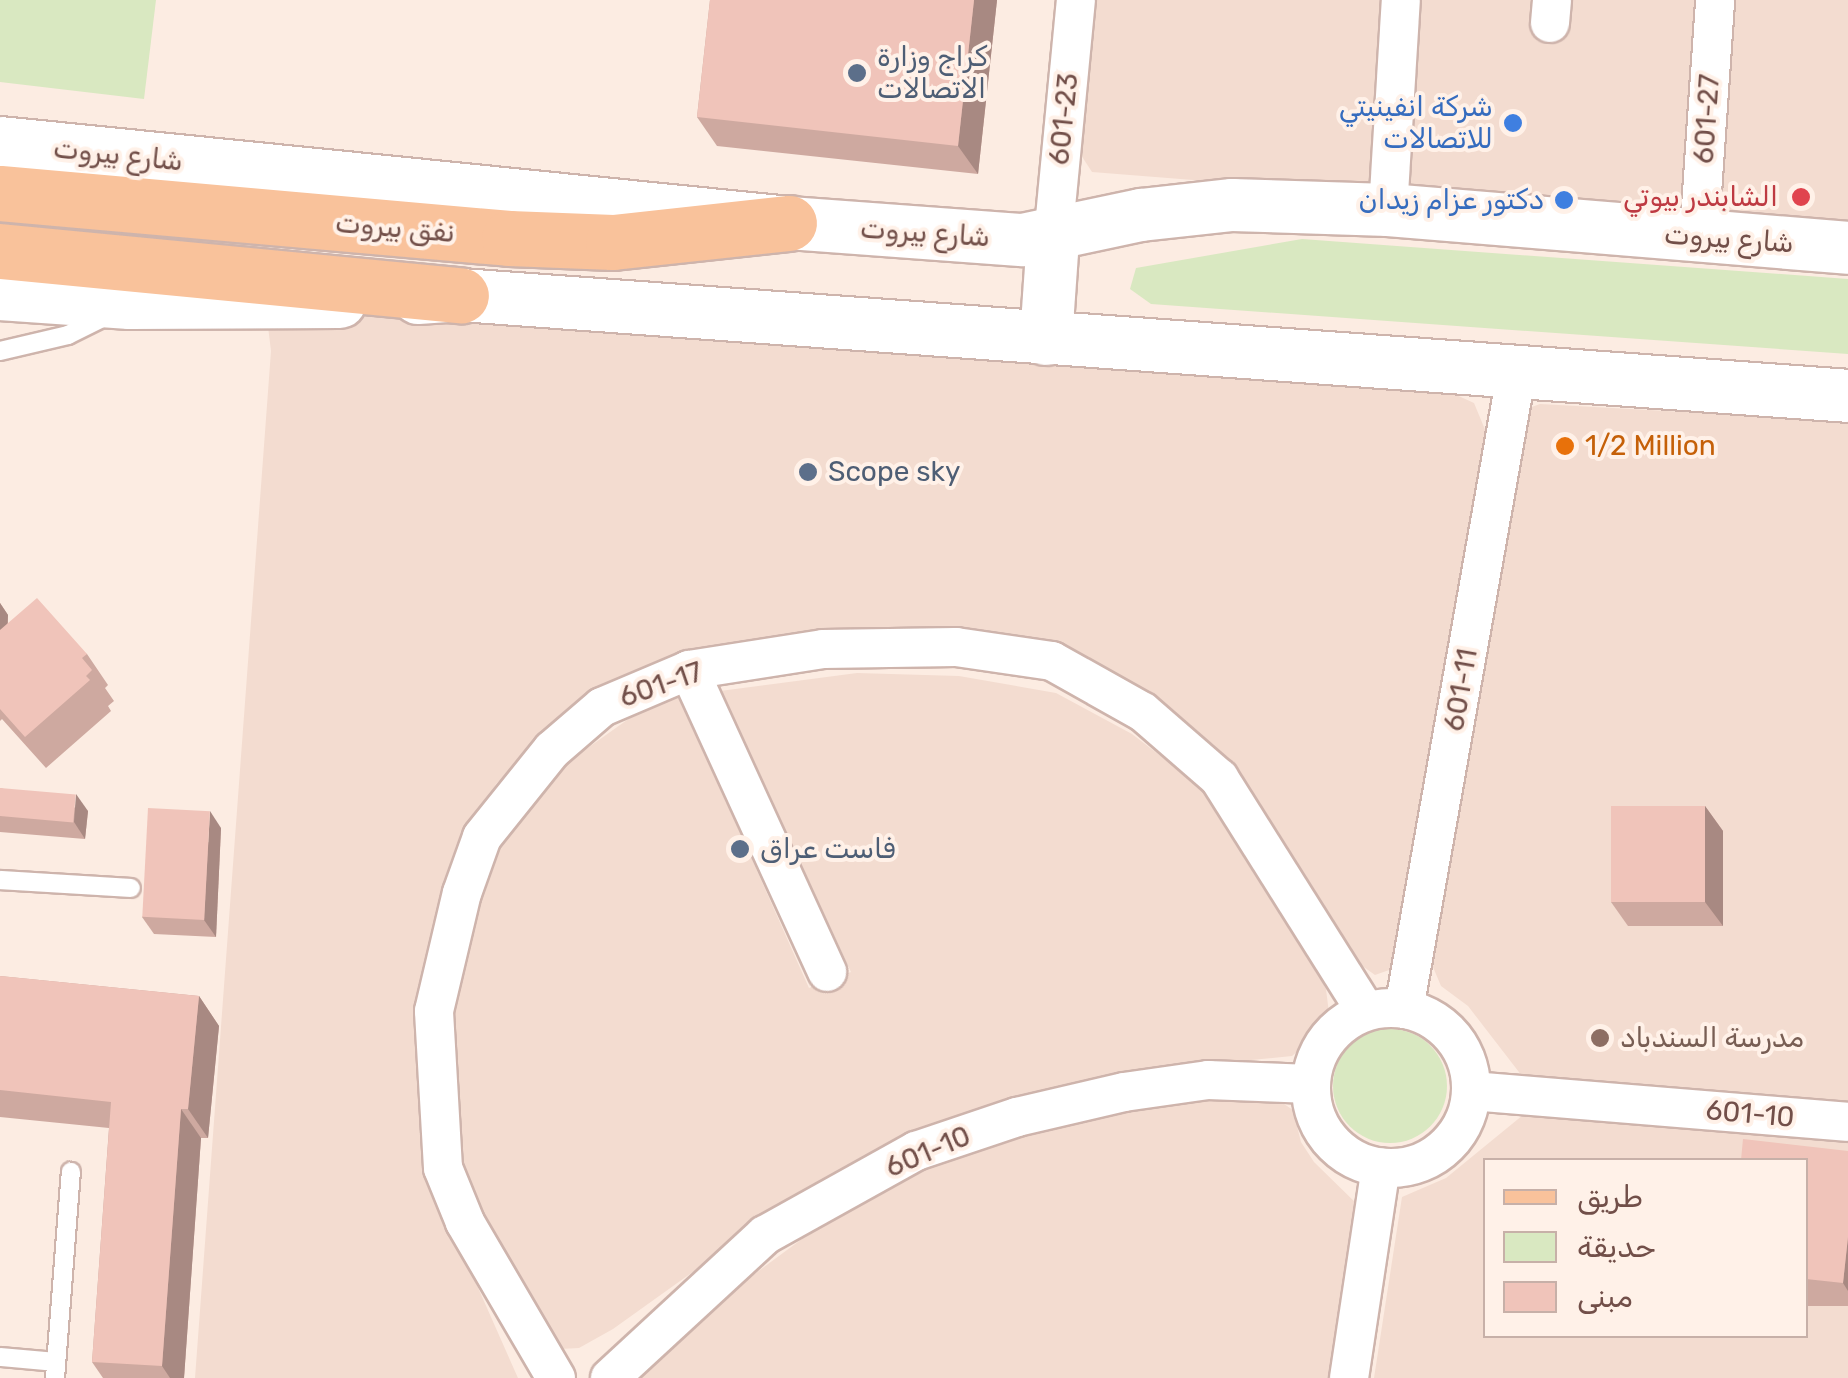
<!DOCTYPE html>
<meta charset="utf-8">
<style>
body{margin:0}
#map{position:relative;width:1848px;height:1378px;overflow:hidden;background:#fcece2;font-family:Rubik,Vazirmatn,sans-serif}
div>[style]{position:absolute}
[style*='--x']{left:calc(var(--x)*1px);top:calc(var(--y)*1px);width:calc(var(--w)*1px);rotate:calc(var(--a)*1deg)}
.residential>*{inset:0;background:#f3dcd0}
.green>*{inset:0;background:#d9e8c1}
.round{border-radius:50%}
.roads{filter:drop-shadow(2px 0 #ceb4ac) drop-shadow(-2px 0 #ceb4ac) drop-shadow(0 2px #ceb4ac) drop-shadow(0 -2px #ceb4ac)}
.service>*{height:18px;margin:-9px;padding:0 9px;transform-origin:9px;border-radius:9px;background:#fff}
.minor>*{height:38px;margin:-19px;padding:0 19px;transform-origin:19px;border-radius:19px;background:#fff}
.minor>.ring{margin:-19px;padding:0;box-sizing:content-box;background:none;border:38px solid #fff;border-radius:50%}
.secondary>*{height:52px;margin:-26px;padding:0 26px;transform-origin:26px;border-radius:26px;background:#fff}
.primary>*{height:55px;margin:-27.5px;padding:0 27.5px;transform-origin:27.5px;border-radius:27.5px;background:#f9c29b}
.wall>*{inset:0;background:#cea9a0;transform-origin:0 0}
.shaded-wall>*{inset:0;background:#a88982}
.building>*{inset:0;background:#f0c4ba;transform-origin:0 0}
.dots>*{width:28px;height:28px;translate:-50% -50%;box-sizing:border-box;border:5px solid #fff1e8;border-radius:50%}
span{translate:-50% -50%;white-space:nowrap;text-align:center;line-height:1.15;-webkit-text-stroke:8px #fff1e8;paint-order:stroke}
.service-label{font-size:28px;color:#4e5e75}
.left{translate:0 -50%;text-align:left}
.shop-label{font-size:28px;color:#366cbe}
.right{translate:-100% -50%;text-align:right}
.street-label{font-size:28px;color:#724f49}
.health-label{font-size:28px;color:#be3a42}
.food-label{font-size:28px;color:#c56008}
.education-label{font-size:28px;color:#785e54}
.legend{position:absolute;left:1483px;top:1158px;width:325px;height:180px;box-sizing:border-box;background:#fff1e8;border:2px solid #c7b0a8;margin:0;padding:12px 18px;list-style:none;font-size:30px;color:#724f49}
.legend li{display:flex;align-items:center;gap:20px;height:50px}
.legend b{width:50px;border:2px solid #c7b0a8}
</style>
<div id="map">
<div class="residential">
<div style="clip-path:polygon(1093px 0,1848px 0,1848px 232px,1092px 172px,1079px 152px)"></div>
<div style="clip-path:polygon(265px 302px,1452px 393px,1474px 403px,1486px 432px,1392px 969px,1375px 975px,1361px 965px,1256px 797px,1214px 745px,1148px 698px,948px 630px,787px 633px,670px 660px,585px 699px,496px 784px,473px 830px,426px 981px,416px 1034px,420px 1135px,441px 1204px,518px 1378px,195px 1378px,271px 351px)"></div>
<div style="clip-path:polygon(1540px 404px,1848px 421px,1848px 1109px,1522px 1076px,1468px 1006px,1441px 986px,1433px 967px,1515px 426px,1523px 410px)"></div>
<div style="clip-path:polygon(857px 673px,959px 676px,1056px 693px,1132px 734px,1201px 787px,1244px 834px,1326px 989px,1329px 1013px,1321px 1032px,1292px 1056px,1137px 1071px,757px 1226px,613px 1329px,579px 1348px,560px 1349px,496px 1250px,456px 1150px,446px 1038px,476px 884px,510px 823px,544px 779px,658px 698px,671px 696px,681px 699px,809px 988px,851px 972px,720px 691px)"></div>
<div style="clip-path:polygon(1186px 1096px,1272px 1096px,1293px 1110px,1301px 1142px,1314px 1162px,1361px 1208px,1334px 1378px,627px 1378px,641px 1358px,833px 1216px,978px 1144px)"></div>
<div style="clip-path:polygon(evenodd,1523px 1115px,1848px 1140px,1848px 1378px,1374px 1378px,1402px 1197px,1446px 1178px,1523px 1115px,1486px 1160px,1806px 1160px,1806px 1336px,1486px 1336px,1486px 1160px)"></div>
</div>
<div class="green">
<div style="clip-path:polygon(0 0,156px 0,144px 99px,0 82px)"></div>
<div style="clip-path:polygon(1302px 239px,1848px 279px,1848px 354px,1151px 304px,1130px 289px,1136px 268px)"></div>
<div class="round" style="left:1333px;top:1029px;width:114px;height:114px"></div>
</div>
<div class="roads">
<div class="service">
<div style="--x:0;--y:351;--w:70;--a:-13.2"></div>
<div style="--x:68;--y:335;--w:45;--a:-26.6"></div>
<div style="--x:0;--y:880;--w:131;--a:3.5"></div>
<div style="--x:0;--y:1357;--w:56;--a:5.1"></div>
<div style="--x:55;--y:1378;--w:207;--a:-85.6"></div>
</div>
<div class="minor">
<div style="--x:1550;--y:23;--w:23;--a:-85"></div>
<div style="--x:1388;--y:210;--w:210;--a:-86.5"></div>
<div style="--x:1699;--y:237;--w:238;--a:-86.1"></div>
<div style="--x:1053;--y:238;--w:239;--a:-84.5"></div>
<div style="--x:689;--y:670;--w:332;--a:65.4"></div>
<div class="ring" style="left:1311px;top:1008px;width:122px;height:122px"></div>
<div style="--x:1404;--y:1009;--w:649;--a:-79.97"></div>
<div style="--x:1472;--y:1091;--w:377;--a:4.7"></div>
<div style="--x:556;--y:1378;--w:181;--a:-120.3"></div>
<div style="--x:465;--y:1222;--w:58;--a:-112.2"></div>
<div style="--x:443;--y:1168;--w:157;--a:-93.3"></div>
<div style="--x:434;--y:1011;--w:121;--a:-76.7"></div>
<div style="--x:462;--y:893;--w:59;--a:-70.3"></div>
<div style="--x:482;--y:837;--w:112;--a:-51.2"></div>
<div style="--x:552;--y:750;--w:66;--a:-40.7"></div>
<div style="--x:602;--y:707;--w:95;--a:-23"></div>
<div style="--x:689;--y:670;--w:136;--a:-8.9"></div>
<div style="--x:823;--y:649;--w:133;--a:-0.9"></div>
<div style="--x:956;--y:647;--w:97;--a:8.3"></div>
<div style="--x:1052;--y:661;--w:104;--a:29.3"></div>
<div style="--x:1143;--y:712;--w:101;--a:41"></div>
<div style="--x:1219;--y:778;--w:275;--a:57.8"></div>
<div style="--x:610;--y:1378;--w:211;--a:-42.7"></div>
<div style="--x:765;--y:1235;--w:173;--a:-29.1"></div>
<div style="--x:916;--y:1151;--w:107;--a:-18.6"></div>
<div style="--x:1017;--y:1117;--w:110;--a:-13.2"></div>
<div style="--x:1124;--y:1092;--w:85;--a:-8.1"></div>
<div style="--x:1208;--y:1080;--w:103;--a:2.2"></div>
<div style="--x:1349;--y:1378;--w:213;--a:-81.4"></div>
</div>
<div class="secondary">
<div style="--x:0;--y:143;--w:793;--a:5.79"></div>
<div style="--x:789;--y:223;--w:235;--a:4.2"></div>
<div style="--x:1023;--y:240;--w:121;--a:-12"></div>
<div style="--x:1141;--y:215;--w:92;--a:-6.3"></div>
<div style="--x:1232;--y:205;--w:156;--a:1.8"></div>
<div style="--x:1388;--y:210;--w:462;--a:4.7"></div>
<div style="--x:0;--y:294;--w:130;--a:4"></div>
<div style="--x:130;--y:303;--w:210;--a:-0.3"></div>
<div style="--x:418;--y:298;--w:43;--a:-4"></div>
<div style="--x:461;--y:295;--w:1391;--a:4.16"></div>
<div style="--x:1046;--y:339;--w:101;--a:-86"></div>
</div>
<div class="primary">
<div style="--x:0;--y:193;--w:511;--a:5.05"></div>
<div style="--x:509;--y:238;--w:104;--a:2.2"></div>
<div style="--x:613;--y:242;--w:177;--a:-6.2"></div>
<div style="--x:0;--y:251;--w:463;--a:5.5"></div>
</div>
</div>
<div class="wall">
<div style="clip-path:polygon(710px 0,997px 0,978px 174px,717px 146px,697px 117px)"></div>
<div style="clip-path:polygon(0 603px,8px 615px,8px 623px,87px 654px,108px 685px,105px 688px,114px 701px,108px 706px,111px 711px,46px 768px,2px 719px,0 721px)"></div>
<div style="clip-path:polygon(0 788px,88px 811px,85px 839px,0 832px)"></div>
<div style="clip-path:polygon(1705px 806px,1723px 831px,1723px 926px,1628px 926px,1611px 902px)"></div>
<div style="clip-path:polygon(221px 828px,216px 937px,154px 934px,142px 917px)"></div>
<div style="clip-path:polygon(0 976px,199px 996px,219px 1026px,208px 1138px,201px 1138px,184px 1378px,103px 1378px,92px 1362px,109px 1128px,0 1117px)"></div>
<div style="left:1848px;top:1151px;width:155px;height:43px;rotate:90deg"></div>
</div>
<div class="shaded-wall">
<div style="clip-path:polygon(974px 0,997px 0,978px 174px,958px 146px)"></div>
<div style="clip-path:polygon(0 603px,8px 615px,4px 676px,0 671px)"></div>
<div style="clip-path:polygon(76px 794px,88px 811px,85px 839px,74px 822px)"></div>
<div style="clip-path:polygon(1705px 806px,1723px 831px,1723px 926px,1705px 902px)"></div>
<div style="clip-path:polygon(210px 811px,221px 828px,216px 937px,204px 920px)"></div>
<div style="clip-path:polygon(199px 996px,219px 1026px,208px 1138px,188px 1109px)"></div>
<div style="clip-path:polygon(181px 1109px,201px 1138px,184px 1378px,170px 1378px,162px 1366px)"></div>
<div style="clip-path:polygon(1848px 1237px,1848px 1291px,1843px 1283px)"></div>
</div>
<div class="building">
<div style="clip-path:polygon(710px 0,974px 0,958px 146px,697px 117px)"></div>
<div style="clip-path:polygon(37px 598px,87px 654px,82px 658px,92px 670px,86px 676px,90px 680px,25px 737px,0 709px,0 630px)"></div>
<div style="left:0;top:788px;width:76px;height:28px;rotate:5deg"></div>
<div style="left:1611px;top:806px;width:94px;height:96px"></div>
<div style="left:148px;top:808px;width:62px;height:109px;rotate:3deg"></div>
<div style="clip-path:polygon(0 976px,199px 996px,188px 1109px,181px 1109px,162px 1366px,92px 1362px,111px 1102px,0 1090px)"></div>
<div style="clip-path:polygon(1743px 1139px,1848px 1151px,1848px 1237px,1843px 1283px,1806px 1279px,1806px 1160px,1741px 1160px)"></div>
</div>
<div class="dots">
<div style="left:857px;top:73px;background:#5c6f8a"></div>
<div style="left:1513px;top:123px;background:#3f7fe0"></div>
<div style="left:1801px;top:197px;background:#e0444e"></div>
<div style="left:1564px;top:200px;background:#3f7fe0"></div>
<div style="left:1565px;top:446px;background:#e8710a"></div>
<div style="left:808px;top:472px;background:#5c6f8a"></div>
<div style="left:740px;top:849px;background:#5c6f8a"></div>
<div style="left:1600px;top:1038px;background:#8d6e63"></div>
</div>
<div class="service-label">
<span class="left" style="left:877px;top:73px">كراج وزارة<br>الاتصالات</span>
<span class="left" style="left:828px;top:472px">Scope sky</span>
<span class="left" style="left:760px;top:849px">فاست عراق</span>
</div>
<div class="shop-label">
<span class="right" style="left:1493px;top:123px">شركة انفينيتي<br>للاتصالات</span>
<span class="right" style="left:1544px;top:200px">دكتور عزام زيدان</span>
</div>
<div class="street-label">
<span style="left:1064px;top:119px;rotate:-84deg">601-23</span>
<span style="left:1707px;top:119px;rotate:-86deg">601-27</span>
<span style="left:118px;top:155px;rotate:6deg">شارع بيروت</span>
<span style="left:395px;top:228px;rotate:5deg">نفق بيروت</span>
<span style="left:925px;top:233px;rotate:4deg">شارع بيروت</span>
<span style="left:1729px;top:239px;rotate:4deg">شارع بيروت</span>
<span style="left:661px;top:685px;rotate:-19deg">601-17</span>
<span style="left:1461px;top:690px;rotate:-80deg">601-11</span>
<span style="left:1750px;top:1114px;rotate:5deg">601-10</span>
<span style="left:928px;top:1152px;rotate:-23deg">601-10</span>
</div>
<div class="health-label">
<span class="right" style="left:1778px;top:197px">الشابندر بيوتي</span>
</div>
<div class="food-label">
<span class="left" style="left:1585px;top:446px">1/2 Million</span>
</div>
<div class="education-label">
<span class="left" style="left:1620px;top:1038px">مدرسة السندباد</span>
</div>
<ul class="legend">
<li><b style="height:12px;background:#f9c29b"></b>طريق</li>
<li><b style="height:28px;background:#d9e8c1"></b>حديقة</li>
<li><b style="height:28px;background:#f0c4ba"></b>مبنى</li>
</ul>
</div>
